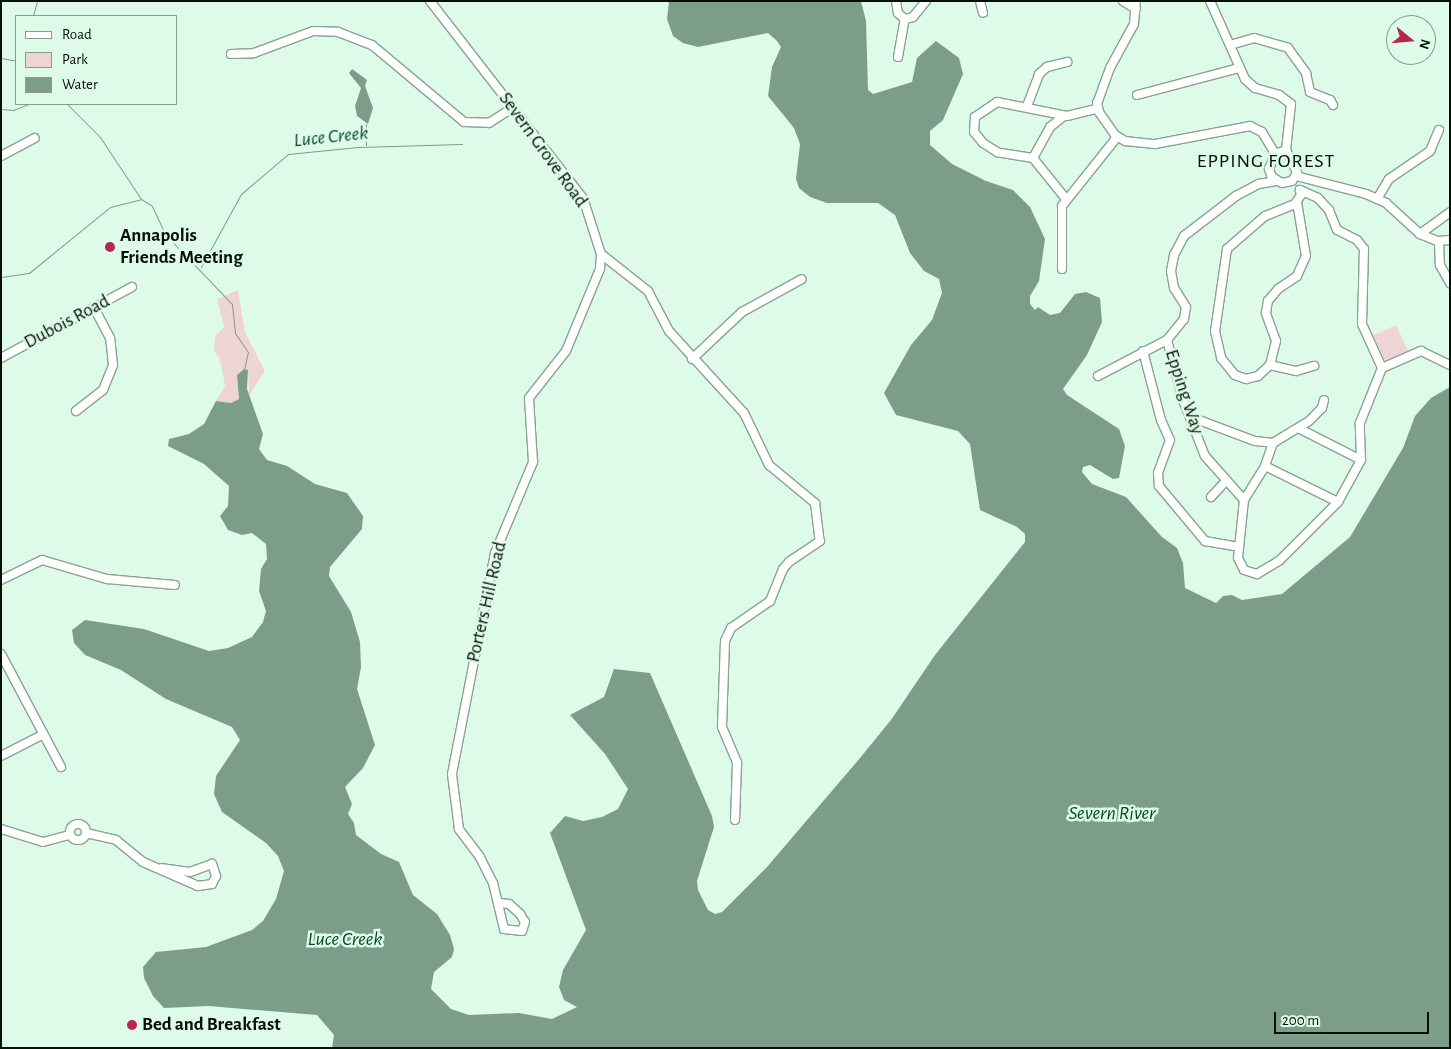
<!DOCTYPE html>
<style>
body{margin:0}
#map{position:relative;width:1451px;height:1049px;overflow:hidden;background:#defbe9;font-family:"Alegreya Sans",sans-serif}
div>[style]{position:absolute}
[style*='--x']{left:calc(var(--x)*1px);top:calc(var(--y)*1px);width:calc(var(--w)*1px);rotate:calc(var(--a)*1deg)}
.green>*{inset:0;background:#efd4d6;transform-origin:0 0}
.water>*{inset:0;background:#7c9e89}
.stream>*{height:1px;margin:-0.5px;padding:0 0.5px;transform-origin:0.5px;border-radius:0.5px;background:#7c9e89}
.roads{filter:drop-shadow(1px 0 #88a392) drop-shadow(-1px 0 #88a392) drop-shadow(0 1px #88a392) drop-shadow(0 -1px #88a392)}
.minor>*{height:8px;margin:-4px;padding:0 4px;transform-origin:4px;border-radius:4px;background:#fff}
.minor>.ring{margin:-4px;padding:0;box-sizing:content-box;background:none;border:8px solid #fff;border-radius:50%}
.dots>*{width:14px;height:14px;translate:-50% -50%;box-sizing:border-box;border:2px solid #defbe9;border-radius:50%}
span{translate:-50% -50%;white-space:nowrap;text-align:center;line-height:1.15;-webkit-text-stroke:5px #defbe9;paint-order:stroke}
.street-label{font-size:19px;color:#060f09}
.poi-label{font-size:19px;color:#060f09;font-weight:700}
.left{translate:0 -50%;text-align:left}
.water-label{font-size:20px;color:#06472a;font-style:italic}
.neighbourhood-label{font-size:20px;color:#060f09;letter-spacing:1px}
.frame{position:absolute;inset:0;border:2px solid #060f09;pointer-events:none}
.legend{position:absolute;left:15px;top:15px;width:162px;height:90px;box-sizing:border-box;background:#defbe9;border:1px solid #889d8f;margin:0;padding:6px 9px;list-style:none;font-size:15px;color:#060f09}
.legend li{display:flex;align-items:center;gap:10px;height:25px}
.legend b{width:25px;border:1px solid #889d8f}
.north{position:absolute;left:1386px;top:15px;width:50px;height:50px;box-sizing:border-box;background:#defbe9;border:1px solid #889d8f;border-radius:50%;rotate:107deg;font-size:14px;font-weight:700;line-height:20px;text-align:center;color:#060f09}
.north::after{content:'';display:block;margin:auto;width:18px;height:22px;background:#b7264c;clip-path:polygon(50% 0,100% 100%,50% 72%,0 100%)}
.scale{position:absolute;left:1274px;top:1012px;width:155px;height:22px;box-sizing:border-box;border:2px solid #060f09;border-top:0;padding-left:6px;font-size:15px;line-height:18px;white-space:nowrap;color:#060f09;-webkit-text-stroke:4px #defbe9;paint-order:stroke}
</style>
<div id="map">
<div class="green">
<div style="clip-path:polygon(238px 290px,245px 332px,265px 371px,249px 396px,248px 371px,237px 375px,239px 399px,231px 403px,216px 401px,225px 386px,220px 360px,214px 350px,215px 337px,224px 327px,217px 299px)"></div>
<div style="left:1396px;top:325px;width:29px;height:25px;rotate:65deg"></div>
</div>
<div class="water">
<div style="clip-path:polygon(669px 1px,861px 1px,866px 21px,868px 90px,873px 94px,912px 82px,917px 58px,936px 41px,959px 58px,963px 74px,943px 120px,930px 131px,930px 145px,952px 164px,986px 181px,1013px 190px,1030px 207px,1045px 239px,1039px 281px,1030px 296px,1030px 304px,1035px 310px,1038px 307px,1050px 315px,1060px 313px,1075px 294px,1086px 292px,1100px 298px,1102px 322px,1087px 355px,1063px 389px,1067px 395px,1119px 429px,1125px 446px,1119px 478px,1113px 479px,1090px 465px,1083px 467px,1082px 472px,1092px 484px,1126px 497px,1162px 537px,1177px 548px,1183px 563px,1185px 588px,1216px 603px,1223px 596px,1232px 595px,1242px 600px,1282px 594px,1350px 537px,1403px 448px,1415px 416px,1431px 398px,1450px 387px,1450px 1048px,332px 1048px,334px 1035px,317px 1015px,208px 1006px,164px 1008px,153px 996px,144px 978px,143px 967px,156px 952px,206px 947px,252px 930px,263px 921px,276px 899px,284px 871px,278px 856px,266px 843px,222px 812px,214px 794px,216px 776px,240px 740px,232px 727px,166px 699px,121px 670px,85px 655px,74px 643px,72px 630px,85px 620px,144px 629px,209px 651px,228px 648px,252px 637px,263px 622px,266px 611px,259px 591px,261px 569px,267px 559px,266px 544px,252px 533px,242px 535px,228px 530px,220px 516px,228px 506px,229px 486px,204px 464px,168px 446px,169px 439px,189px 434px,204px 424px,216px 401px,231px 403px,239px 399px,237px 375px,244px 369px,248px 370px,247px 389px,263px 434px,259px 449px,267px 460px,287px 466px,315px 484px,347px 493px,363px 516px,362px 529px,330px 567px,329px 576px,351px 612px,360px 642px,361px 667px,357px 689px,375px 745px,363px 768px,345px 787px,352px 804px,348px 814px,354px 823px,356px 835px,381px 854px,399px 862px,413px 895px,437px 914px,450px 935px,454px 949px,452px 957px,434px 972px,431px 989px,451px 1009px,469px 1015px,519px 1013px,552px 1019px,577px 1007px,564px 1000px,559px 987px,563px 970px,586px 930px,550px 833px,565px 816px,583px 821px,602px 817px,618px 809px,628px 789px,605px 754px,570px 715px,604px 697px,614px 669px,650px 673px,712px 816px,714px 827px,697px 881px,698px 890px,708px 910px,715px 914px,722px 912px,767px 867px,860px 758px,891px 720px,935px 655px,1025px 542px,1025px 534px,1017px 527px,980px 510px,970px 444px,958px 431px,896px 415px,884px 393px,911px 345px,932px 320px,942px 293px,939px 279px,924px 271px,910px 253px,895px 215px,878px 203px,827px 203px,810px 197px,799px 188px,796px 179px,800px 144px,794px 128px,768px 96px,772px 67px,781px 47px,777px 41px,768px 33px,698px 47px,683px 43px,673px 36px,667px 19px)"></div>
<div style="clip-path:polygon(352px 69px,367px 80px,365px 86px,373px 108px,368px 124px,357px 116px,355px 106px,361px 88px,349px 73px)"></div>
</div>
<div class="stream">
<div style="--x:33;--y:16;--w:16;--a:-75"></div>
<div style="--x:1;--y:58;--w:15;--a:11"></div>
<div style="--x:67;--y:104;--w:47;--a:45"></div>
<div style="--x:100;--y:137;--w:74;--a:56.5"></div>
<div style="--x:141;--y:199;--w:13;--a:32"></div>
<div style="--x:152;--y:206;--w:31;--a:65"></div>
<div style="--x:165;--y:234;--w:97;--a:46.3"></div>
<div style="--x:232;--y:304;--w:29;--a:84"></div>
<div style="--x:235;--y:333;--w:23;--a:56"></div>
<div style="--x:248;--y:352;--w:17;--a:103"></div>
<div style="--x:1;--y:109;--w:12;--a:5"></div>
<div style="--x:13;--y:110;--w:17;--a:-21"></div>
<div style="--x:366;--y:145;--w:21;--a:-90"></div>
<div style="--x:201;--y:267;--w:83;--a:-61.3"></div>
<div style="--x:241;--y:194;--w:62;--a:-40.4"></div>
<div style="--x:288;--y:154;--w:70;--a:-5.7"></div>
<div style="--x:358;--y:147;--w:104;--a:-1.7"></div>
<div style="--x:1;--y:277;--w:28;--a:-8"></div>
<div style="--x:29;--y:273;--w:104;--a:-39.2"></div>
<div style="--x:110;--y:207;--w:32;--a:-14"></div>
</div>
<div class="roads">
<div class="minor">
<div style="--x:430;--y:1;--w:249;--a:52.2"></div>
<div style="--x:583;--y:198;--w:59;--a:72.2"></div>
<div style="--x:601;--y:254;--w:60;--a:38.2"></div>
<div style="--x:648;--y:291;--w:45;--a:62.3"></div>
<div style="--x:669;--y:331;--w:111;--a:47.6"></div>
<div style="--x:744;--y:413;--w:58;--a:64.3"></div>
<div style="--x:769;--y:465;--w:60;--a:39.6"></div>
<div style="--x:815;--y:503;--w:38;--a:83"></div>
<div style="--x:820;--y:541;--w:37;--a:146"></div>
<div style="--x:789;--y:562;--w:9;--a:131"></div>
<div style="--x:783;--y:569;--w:35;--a:112"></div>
<div style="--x:770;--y:601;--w:47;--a:145.3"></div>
<div style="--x:731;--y:628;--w:14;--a:115"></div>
<div style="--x:725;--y:641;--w:86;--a:92"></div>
<div style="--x:722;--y:727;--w:39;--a:67"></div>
<div style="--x:737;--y:763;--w:57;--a:92"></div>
<div style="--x:896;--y:1;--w:12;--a:81"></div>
<div style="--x:898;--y:13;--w:9;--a:41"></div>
<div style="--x:980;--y:1;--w:12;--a:76"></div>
<div style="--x:1123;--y:1;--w:15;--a:32"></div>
<div style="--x:1136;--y:1;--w:23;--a:95"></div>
<div style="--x:1134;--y:24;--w:50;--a:118.6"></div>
<div style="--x:1110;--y:68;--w:37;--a:110"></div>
<div style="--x:1097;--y:103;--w:9;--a:77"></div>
<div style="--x:1099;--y:112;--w:28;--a:55"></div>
<div style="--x:1115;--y:135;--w:12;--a:31"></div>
<div style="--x:1125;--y:141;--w:30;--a:6"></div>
<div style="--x:1155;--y:144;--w:97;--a:-10.7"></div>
<div style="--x:1250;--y:126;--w:13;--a:27"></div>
<div style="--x:1262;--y:132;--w:26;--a:59"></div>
<div style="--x:1210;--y:1;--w:85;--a:65.8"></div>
<div style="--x:1245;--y:79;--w:13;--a:42"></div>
<div style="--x:1255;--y:88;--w:25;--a:16"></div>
<div style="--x:1279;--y:95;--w:15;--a:37"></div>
<div style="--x:1291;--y:104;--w:46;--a:96.2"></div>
<div style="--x:905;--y:19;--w:8;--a:-14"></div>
<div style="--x:913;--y:17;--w:21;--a:-51"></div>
<div style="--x:1230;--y:45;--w:25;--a:-16"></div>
<div style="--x:1254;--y:38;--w:35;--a:16"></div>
<div style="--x:1288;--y:48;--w:31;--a:54"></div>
<div style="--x:1306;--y:73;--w:19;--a:78"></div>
<div style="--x:1310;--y:92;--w:22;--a:22"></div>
<div style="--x:1330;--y:100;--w:6;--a:59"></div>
<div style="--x:231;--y:54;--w:23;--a:-2"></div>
<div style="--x:254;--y:53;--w:63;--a:-20.4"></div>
<div style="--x:313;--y:31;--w:25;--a:2"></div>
<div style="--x:338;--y:32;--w:36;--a:21"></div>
<div style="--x:372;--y:45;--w:120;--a:39.9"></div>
<div style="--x:464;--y:122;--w:25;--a:2"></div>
<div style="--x:489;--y:123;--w:27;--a:-33"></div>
<div style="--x:898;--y:57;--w:39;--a:-80"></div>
<div style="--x:1137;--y:95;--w:106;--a:-14.8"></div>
<div style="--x:1027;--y:106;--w:34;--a:-69"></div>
<div style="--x:1039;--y:74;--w:11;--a:-41"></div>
<div style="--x:1047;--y:67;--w:21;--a:-14"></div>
<div style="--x:1286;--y:150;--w:25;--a:64"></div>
<div style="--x:1297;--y:173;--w:9;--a:122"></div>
<div style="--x:1292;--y:181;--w:10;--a:169"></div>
<div style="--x:1282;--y:183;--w:12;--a:-149"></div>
<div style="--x:1272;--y:177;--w:9;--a:-111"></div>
<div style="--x:1269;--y:169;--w:16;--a:-68"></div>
<div style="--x:1275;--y:154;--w:12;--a:-20"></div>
<div style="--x:1;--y:156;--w:38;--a:-28"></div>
<div style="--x:1033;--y:158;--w:35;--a:-61"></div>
<div style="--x:1050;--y:127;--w:18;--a:-38"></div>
<div style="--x:1296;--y:176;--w:72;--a:14.4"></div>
<div style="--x:1366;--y:194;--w:22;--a:24"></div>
<div style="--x:1386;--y:203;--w:46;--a:42.4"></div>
<div style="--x:1420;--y:234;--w:18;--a:22"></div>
<div style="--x:1437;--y:241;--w:13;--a:-4"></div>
<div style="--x:1066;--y:199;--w:53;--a:-128.8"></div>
<div style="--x:1033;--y:158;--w:36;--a:-171"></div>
<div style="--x:997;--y:152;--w:17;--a:-147"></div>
<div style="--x:983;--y:143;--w:14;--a:-129"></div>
<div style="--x:974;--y:132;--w:15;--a:-86"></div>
<div style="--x:975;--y:117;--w:27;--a:-34"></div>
<div style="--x:997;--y:102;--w:71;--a:11.3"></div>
<div style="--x:1067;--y:116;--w:32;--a:-14"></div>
<div style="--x:1377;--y:199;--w:23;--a:-59"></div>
<div style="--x:1389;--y:179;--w:50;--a:-34.3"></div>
<div style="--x:1430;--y:151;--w:23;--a:-67"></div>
<div style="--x:1420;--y:234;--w:37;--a:-36"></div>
<div style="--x:1439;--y:241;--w:24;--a:88"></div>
<div style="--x:1440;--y:265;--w:21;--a:61"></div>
<div style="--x:1062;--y:269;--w:63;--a:-90"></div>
<div style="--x:1062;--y:206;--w:88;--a:-51.4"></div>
<div style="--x:1167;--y:340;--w:62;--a:75.1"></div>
<div style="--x:1183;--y:400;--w:60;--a:68.6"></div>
<div style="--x:1205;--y:456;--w:59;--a:48.4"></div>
<div style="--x:1143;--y:351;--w:71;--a:75.4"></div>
<div style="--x:1161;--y:420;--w:22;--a:66"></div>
<div style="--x:1170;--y:440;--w:35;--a:110"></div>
<div style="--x:1158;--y:473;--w:13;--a:86"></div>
<div style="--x:1159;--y:486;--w:72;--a:50.1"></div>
<div style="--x:1205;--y:541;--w:34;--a:10"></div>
<div style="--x:1;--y:358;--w:149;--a:-28.5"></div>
<div style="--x:692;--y:359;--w:69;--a:-43.2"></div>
<div style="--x:742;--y:312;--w:68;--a:-28.8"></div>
<div style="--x:1270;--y:365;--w:27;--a:13"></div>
<div style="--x:1296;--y:371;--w:19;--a:-16"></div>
<div style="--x:1382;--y:368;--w:43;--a:-23.6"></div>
<div style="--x:1421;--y:351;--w:32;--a:26"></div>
<div style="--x:1098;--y:376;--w:78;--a:-27.6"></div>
<div style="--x:1167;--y:340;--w:27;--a:-51"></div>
<div style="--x:1184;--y:319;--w:12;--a:-81"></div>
<div style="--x:1186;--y:307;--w:22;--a:-122"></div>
<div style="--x:1174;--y:288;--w:17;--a:-100"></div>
<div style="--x:1171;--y:271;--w:16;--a:-79"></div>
<div style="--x:1174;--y:255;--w:21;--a:-62"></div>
<div style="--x:1184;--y:236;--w:66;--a:-37.6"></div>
<div style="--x:1236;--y:196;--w:26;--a:-28"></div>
<div style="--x:1259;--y:184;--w:17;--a:-10"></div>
<div style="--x:76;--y:411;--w:34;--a:-38"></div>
<div style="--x:103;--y:390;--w:27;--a:-68"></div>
<div style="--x:113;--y:365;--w:27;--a:-96"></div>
<div style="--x:110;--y:338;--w:34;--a:-118"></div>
<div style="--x:1191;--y:417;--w:68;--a:20.6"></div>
<div style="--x:1255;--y:441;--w:18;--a:6"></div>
<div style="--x:1273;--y:443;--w:42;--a:-31.4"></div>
<div style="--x:1309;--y:421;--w:18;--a:-45"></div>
<div style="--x:1322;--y:408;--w:8;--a:-76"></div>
<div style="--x:1300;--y:429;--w:68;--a:26.9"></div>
<div style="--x:1265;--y:466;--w:81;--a:26.3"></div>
<div style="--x:1211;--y:497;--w:21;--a:-47"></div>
<div style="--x:1244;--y:500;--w:58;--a:95.9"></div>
<div style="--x:1238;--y:558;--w:13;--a:63"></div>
<div style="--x:1244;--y:570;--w:14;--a:17"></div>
<div style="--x:1257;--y:574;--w:26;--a:-31"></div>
<div style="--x:1279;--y:561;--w:83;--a:-45"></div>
<div style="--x:1338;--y:502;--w:48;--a:-61.3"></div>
<div style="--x:1361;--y:460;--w:37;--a:-92"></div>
<div style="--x:1360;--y:423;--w:59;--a:-68.2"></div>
<div style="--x:1382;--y:368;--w:48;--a:-114.4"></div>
<div style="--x:1362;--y:324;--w:75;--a:-88.5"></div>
<div style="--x:1364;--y:249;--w:11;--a:-128"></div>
<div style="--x:1357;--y:240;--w:22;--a:-153"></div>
<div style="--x:1337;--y:230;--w:22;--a:-112"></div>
<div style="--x:1329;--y:210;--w:16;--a:-133"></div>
<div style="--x:1318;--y:198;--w:20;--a:-156"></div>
<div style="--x:1300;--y:190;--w:5;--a:79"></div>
<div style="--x:1301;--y:195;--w:11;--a:124"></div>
<div style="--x:1295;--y:204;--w:32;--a:158"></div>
<div style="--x:1265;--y:216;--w:50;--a:139"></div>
<div style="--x:1227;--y:249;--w:83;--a:98.3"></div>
<div style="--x:1215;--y:331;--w:28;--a:77"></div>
<div style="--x:1221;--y:358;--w:22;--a:51"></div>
<div style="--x:1235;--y:375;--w:12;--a:20"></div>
<div style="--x:1246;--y:379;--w:12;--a:-14"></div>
<div style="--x:1258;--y:376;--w:16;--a:-43"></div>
<div style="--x:1270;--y:365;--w:25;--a:-76"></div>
<div style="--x:1276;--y:341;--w:30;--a:-110"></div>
<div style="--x:1266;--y:313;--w:12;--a:-81"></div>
<div style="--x:1268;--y:301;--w:16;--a:-50"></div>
<div style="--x:1278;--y:289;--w:23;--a:-34"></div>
<div style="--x:1297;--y:276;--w:22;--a:-66"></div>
<div style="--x:1306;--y:256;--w:55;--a:-99.5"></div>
<div style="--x:1244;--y:500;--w:40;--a:-58"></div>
<div style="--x:1265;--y:466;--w:24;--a:-71"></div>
<div style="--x:1;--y:580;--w:46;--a:-26"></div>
<div style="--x:42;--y:560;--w:68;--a:16.3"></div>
<div style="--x:107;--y:579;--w:68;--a:5"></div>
<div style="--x:1;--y:654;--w:128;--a:62"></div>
<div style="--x:1;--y:756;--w:46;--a:-27.1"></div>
<div class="ring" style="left:70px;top:824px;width:8px;height:8px"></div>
<div style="--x:1;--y:829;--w:44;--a:17.2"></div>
<div style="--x:43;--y:842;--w:28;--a:-15"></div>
<div style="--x:86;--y:833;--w:31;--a:13"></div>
<div style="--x:116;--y:840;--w:35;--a:39"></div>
<div style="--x:143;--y:862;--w:60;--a:23.6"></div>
<div style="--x:198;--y:886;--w:14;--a:-8"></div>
<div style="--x:212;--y:884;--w:9;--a:-63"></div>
<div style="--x:216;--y:876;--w:13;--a:-108"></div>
<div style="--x:212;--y:864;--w:23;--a:160"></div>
<div style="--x:190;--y:872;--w:28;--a:-172"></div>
<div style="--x:500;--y:903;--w:9;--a:6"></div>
<div style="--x:509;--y:904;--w:15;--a:42"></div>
<div style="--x:520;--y:914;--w:9;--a:58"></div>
<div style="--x:525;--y:922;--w:9;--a:108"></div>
<div style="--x:522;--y:931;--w:18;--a:-174"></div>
<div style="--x:504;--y:929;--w:47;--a:-103.4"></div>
<div style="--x:493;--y:883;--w:29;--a:-117"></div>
<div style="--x:480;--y:857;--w:35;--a:-127"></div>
<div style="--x:459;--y:829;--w:55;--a:-97.3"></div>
<div style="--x:452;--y:774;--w:225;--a:-79"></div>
<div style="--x:495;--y:553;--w:99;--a:-67.3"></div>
<div style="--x:533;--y:462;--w:64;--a:-93.6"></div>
<div style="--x:529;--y:398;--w:60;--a:-51.8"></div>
<div style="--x:566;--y:351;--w:89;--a:-67.5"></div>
<div style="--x:600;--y:269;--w:15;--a:-86"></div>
</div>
</div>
<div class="dots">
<div style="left:110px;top:247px;background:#b7264c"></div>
<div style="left:132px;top:1025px;background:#b7264c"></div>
</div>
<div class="street-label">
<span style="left:543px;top:150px;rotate:54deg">Severn Grove Road</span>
<span style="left:67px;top:322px;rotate:-28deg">Dubois Road</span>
<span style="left:1184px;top:392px;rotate:72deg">Epping Way</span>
<span style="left:487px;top:602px;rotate:-77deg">Porters Hill Road</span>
</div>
<div class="poi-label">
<span class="left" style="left:120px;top:247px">Annapolis<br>Friends Meeting</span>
<span class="left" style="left:142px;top:1025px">Bed and Breakfast</span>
</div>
<div class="water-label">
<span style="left:331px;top:137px;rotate:-6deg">Luce Creek</span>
<span style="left:1112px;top:813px">Severn River</span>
<span style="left:345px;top:939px">Luce Creek</span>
</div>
<div class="neighbourhood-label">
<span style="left:1266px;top:161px">EPPING FOREST</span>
</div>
<div class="frame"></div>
<ul class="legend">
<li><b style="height:6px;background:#fff"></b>Road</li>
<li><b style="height:14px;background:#efd4d6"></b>Park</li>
<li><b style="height:14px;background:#7c9e89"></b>Water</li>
</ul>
<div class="north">N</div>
<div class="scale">200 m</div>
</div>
